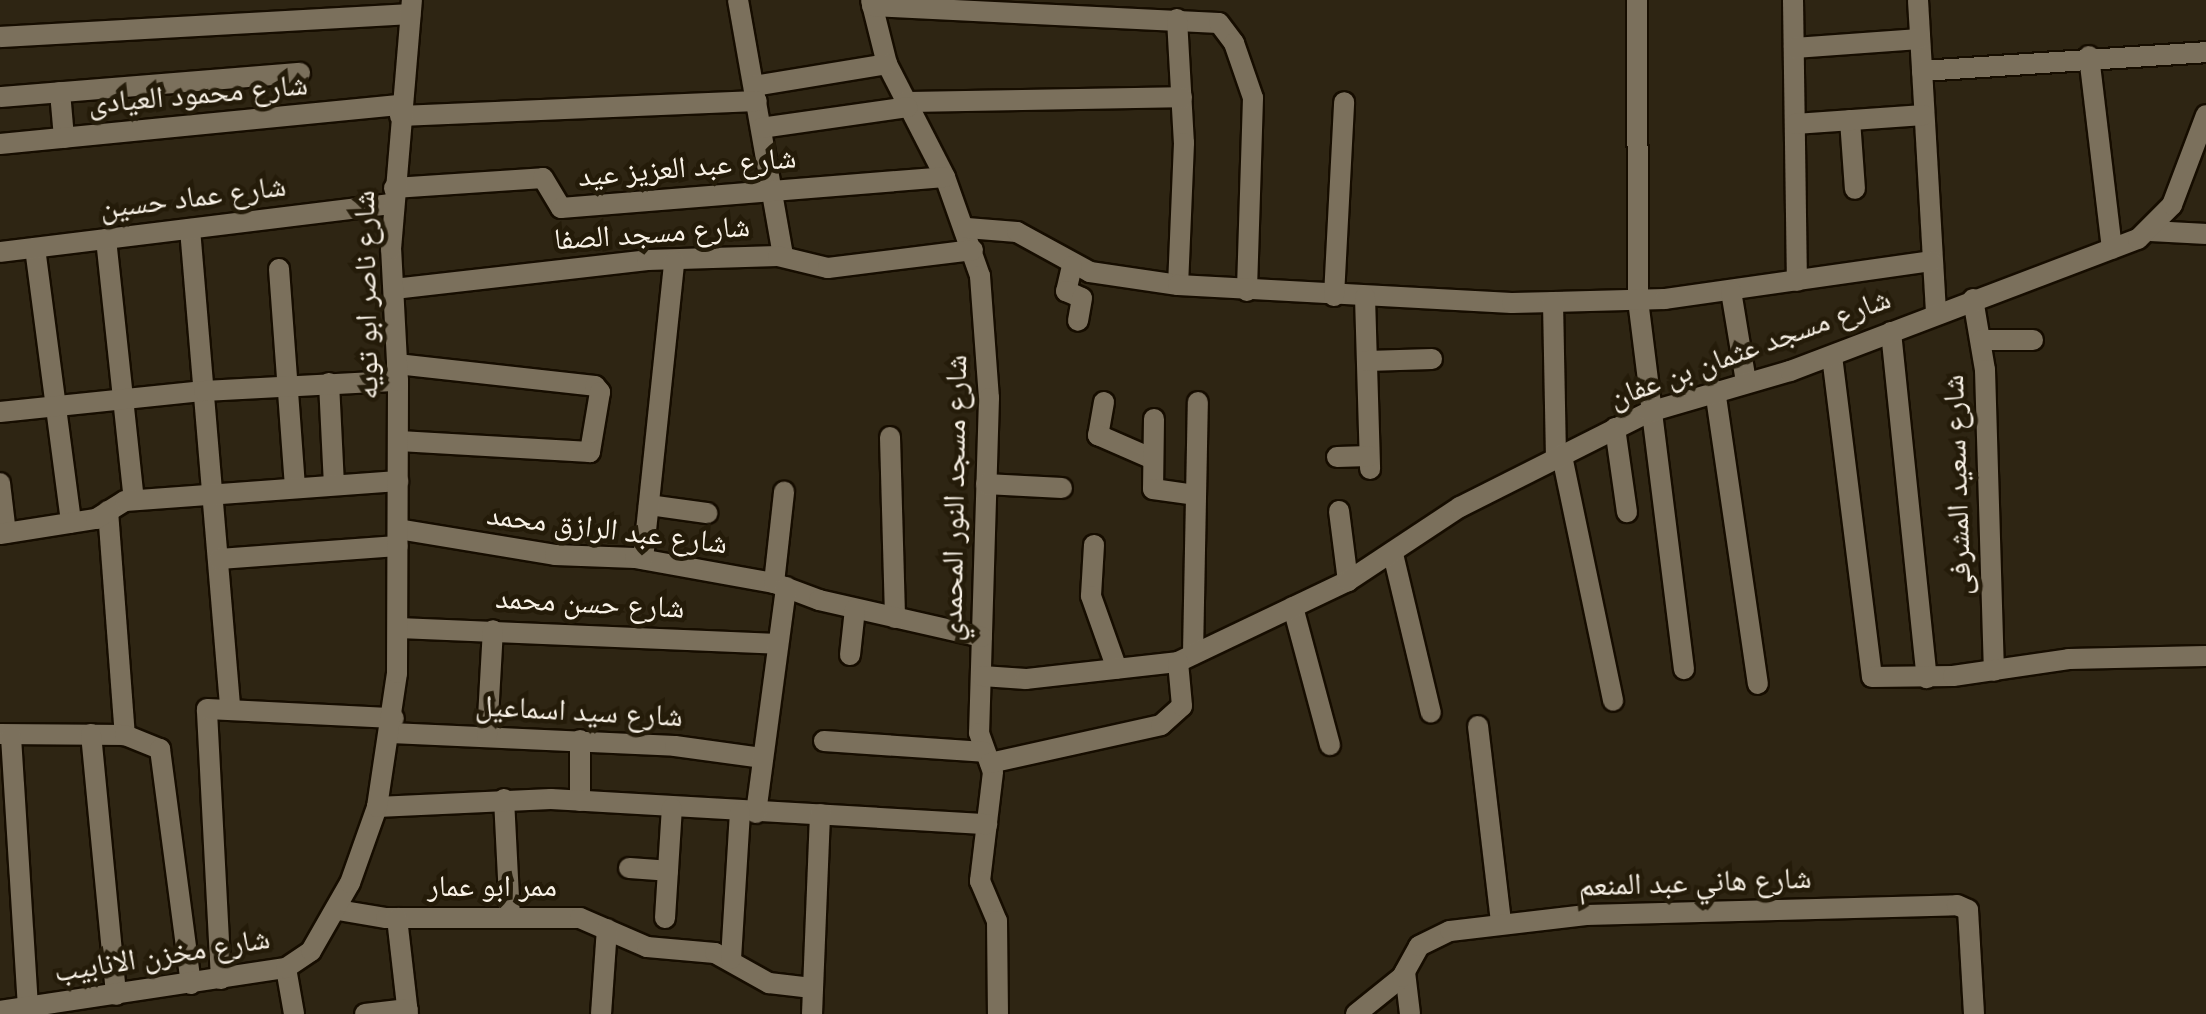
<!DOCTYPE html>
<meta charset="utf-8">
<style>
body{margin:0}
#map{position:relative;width:2206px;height:1014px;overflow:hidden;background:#2e2513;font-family:"Nunito Sans","Noto Naskh Arabic",sans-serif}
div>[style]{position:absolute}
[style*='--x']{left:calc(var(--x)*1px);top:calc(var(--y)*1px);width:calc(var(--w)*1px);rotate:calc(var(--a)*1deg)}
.roads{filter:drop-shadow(2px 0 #160d00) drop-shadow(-2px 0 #160d00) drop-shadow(0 2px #160d00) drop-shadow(0 -2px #160d00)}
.street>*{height:20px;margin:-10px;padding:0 10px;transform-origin:10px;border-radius:10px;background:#7b705c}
span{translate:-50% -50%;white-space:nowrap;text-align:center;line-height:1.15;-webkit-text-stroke:9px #241b09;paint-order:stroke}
.street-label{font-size:30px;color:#f9f2e7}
</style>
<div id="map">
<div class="roads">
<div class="street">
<div style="--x:738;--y:0;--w:260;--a:80"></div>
<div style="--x:871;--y:0;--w:66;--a:76"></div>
<div style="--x:887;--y:64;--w:127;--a:62.8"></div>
<div style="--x:945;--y:177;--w:105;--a:70.5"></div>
<div style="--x:980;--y:276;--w:122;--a:85.8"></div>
<div style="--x:989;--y:398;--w:335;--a:91.7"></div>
<div style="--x:979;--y:733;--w:41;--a:70.3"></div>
<div style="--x:993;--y:772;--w:110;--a:96.8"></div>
<div style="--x:980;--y:881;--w:43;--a:67"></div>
<div style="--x:997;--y:921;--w:93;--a:89.4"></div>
<div style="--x:1637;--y:0;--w:300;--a:89.8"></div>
<div style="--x:1638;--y:300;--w:372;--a:82.9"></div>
<div style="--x:1793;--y:0;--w:281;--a:89.2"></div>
<div style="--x:1918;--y:0;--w:314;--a:86.7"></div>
<div style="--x:872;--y:6;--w:347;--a:2.8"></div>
<div style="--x:1219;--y:23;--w:25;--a:53"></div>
<div style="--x:1234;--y:43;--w:58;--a:70.9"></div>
<div style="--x:1253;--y:98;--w:193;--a:91.8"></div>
<div style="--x:1177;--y:19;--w:124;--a:86.8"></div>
<div style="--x:1184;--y:143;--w:142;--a:92.4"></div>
<div style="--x:0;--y:37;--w:411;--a:-3.2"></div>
<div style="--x:1794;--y:48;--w:126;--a:-4.1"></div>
<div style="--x:2089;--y:56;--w:194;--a:83.2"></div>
<div style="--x:1922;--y:71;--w:285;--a:-3.8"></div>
<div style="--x:754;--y:86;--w:135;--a:-9.4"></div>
<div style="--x:60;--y:92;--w:46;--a:85"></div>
<div style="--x:0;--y:97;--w:301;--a:-4.6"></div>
<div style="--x:905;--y:102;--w:277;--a:-1"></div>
<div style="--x:400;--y:116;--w:357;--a:-2.4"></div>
<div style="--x:1850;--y:120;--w:69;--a:85.9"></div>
<div style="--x:1795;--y:124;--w:129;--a:-4"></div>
<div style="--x:761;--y:128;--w:148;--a:-8.1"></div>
<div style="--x:0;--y:144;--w:403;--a:-5.6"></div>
<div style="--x:394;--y:188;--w:149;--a:-3.8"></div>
<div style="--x:543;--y:178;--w:35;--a:59"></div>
<div style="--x:561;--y:208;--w:385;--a:-4.6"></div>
<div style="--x:967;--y:228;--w:50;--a:4.6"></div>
<div style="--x:1017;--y:232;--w:83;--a:28.7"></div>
<div style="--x:1090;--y:272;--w:89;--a:8.4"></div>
<div style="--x:1178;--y:285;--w:334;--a:3.1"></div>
<div style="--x:1512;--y:303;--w:153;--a:-1.5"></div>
<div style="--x:1665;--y:299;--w:269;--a:-8.1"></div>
<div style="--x:190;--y:229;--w:479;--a:85.2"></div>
<div style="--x:2151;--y:231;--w:55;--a:3.1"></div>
<div style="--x:106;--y:239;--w:262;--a:83.9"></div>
<div style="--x:35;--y:248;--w:277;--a:82.5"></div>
<div style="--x:0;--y:252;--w:396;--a:-7"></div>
<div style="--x:1072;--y:266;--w:26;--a:103"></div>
<div style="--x:1066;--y:291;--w:17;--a:24"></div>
<div style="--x:1082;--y:298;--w:23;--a:100"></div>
<div style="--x:279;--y:269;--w:218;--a:85.8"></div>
<div style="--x:394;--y:289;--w:255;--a:-6.5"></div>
<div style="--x:647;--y:260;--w:131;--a:-1.7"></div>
<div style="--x:778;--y:256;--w:51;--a:13.5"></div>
<div style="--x:828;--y:268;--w:146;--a:-7.1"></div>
<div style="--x:1731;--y:291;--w:92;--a:80.6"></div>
<div style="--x:1334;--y:296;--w:194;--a:-87"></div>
<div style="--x:1365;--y:297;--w:172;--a:88.3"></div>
<div style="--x:1973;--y:299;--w:72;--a:80.4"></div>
<div style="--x:1985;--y:370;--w:301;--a:88.3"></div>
<div style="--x:1553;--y:302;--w:156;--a:88.9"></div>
<div style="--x:1891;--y:332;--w:348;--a:84.1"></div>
<div style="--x:1981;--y:340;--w:52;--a:0"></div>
<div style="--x:1832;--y:356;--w:323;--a:82.9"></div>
<div style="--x:1872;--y:677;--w:81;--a:-0.7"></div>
<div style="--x:1953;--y:676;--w:117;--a:-8.3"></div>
<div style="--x:2069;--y:659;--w:137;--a:-1.3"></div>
<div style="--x:1367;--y:361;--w:65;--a:-1.8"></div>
<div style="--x:397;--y:364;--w:199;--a:6.3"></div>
<div style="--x:595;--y:386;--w:8;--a:50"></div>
<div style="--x:600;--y:392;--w:61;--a:99.5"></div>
<div style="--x:590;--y:452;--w:191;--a:-176.7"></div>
<div style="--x:329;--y:383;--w:101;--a:87.2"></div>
<div style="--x:1715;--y:390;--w:297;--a:81.7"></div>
<div style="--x:1104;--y:402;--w:34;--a:100"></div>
<div style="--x:1098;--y:435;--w:60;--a:23.6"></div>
<div style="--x:0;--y:412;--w:205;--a:-5.9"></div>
<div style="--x:204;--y:391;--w:194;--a:-3"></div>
<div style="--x:1154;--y:419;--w:70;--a:90.8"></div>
<div style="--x:1153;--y:489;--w:42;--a:8.1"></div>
<div style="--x:1615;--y:428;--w:85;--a:81.9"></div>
<div style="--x:890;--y:437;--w:181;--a:88.4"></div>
<div style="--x:1562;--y:456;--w:250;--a:78.2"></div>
<div style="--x:1337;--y:457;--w:32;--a:-2"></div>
<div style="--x:0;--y:483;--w:50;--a:83.2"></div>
<div style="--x:986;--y:484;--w:76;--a:3"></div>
<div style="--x:649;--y:505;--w:59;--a:7.9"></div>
<div style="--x:108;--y:511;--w:225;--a:85.7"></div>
<div style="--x:1339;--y:511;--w:71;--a:82.7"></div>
<div style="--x:398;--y:529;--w:159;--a:9.4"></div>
<div style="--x:555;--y:555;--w:80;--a:2.1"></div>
<div style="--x:635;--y:558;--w:141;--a:10.2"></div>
<div style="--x:774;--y:583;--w:48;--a:20.7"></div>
<div style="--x:819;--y:600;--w:167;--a:12.8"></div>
<div style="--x:0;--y:534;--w:97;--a:-8.9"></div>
<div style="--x:96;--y:519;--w:34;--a:-32"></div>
<div style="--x:125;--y:501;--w:274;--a:-4.2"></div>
<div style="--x:1094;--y:545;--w:51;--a:93.4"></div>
<div style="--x:1091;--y:596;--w:77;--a:70.4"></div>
<div style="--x:1393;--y:554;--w:163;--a:76.6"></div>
<div style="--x:219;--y:559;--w:179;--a:-4.2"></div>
<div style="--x:643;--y:559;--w:299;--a:-84"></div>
<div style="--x:774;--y:583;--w:92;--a:-83.7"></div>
<div style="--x:1293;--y:607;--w:143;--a:75"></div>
<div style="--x:399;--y:628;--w:379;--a:2.4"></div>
<div style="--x:1193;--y:654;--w:252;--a:-88.9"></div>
<div style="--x:850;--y:655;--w:46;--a:-83.8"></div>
<div style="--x:982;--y:676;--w:44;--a:3.9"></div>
<div style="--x:1026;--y:679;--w:153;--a:-6.4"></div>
<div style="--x:1178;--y:662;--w:188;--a:-25.5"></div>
<div style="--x:1348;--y:581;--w:134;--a:-33.5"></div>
<div style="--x:1460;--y:507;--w:212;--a:-26.7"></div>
<div style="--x:1649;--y:412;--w:147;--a:-16.2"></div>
<div style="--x:1790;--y:371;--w:372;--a:-20.8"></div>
<div style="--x:2138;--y:239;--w:48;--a:-45"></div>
<div style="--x:2172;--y:205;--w:96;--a:-69.3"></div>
<div style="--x:1478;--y:726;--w:198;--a:83.3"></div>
<div style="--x:391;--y:733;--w:284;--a:2.6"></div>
<div style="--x:675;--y:746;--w:89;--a:7.8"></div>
<div style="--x:0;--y:734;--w:125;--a:0.5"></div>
<div style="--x:125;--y:735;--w:38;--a:22"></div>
<div style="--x:160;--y:749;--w:237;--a:82.5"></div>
<div style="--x:91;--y:734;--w:262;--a:84.5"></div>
<div style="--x:487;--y:736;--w:106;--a:-86.8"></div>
<div style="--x:11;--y:737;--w:272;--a:86.4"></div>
<div style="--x:824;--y:741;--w:160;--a:3.9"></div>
<div style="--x:990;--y:763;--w:175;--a:-12.5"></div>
<div style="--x:1161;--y:725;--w:28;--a:-42"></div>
<div style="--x:1182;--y:706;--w:44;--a:-95.2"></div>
<div style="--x:504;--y:799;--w:117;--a:87.1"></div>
<div style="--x:580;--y:801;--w:61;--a:-90"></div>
<div style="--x:377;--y:807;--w:174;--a:-2.6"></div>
<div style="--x:551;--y:799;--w:437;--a:3.3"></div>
<div style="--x:756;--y:813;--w:228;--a:-82.4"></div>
<div style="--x:629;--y:868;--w:39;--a:4"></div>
<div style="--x:338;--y:910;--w:49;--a:9.5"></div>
<div style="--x:386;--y:918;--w:194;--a:0"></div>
<div style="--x:580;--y:918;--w:73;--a:23.4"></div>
<div style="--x:647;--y:947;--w:68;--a:5"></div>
<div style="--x:715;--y:953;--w:62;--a:29.1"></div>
<div style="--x:769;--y:983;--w:43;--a:6.6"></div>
<div style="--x:397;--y:918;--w:97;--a:83.5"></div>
<div style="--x:665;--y:918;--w:110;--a:-86.4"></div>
<div style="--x:731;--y:959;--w:147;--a:-86.5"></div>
<div style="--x:286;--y:968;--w:47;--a:80.1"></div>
<div style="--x:1405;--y:972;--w:42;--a:83.2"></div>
<div style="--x:221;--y:979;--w:270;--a:-93"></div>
<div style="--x:207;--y:709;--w:187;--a:2.8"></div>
<div style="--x:0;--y:1011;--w:289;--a:-8.6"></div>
<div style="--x:286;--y:968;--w:30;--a:-34"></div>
<div style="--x:311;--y:951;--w:78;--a:-60.2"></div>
<div style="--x:350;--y:883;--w:81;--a:-70.4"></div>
<div style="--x:377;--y:807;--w:135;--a:-81.5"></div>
<div style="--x:397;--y:673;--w:292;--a:-89.8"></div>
<div style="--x:398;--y:381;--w:132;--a:-93"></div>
<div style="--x:391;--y:249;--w:250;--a:-85.2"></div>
<div style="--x:365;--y:1014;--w:43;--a:-6.6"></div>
<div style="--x:601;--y:1014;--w:85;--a:-86"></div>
<div style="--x:812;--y:1014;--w:200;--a:-87.7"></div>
<div style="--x:1356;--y:1014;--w:59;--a:-38.8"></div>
<div style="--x:1402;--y:977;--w:35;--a:-61"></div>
<div style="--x:1419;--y:946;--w:34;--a:-26"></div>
<div style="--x:1450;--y:931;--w:137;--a:-6.7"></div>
<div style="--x:1586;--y:915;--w:371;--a:-1.5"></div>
<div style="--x:1957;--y:905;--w:12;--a:24"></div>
<div style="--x:1968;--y:910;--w:104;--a:86.7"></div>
</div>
</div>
<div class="street-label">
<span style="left:198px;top:95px;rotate:-5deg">شارع محمود العيادى</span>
<span style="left:687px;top:168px;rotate:-5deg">شارع عبد العزيز عيد</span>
<span style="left:193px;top:198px;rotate:-7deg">شارع عماد حسين</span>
<span style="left:652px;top:234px;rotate:-4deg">شارع مسجد الصفا</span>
<span style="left:367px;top:295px;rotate:-91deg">شارع ناصر ابو تويه</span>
<span style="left:1750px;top:349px;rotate:-20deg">شارع مسجد عثمان بن عفان</span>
<span style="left:1958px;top:485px;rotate:-92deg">شارع سعيد المشرفى</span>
<span style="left:955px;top:498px;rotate:-89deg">شارع مسجد النور المحمدي</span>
<span style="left:607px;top:530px;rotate:7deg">شارع عبد الرازق محمد</span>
<span style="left:590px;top:604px;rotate:3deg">شارع حسن محمد</span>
<span style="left:579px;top:712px;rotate:3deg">شارع سيد اسماعيل</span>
<span style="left:1695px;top:883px;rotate:-2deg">شارع هاني عبد المنعم</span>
<span style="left:492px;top:887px">ممر ابو عمار</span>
<span style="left:162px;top:956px;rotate:-9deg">شارع مخزن الانابيب</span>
</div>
</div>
